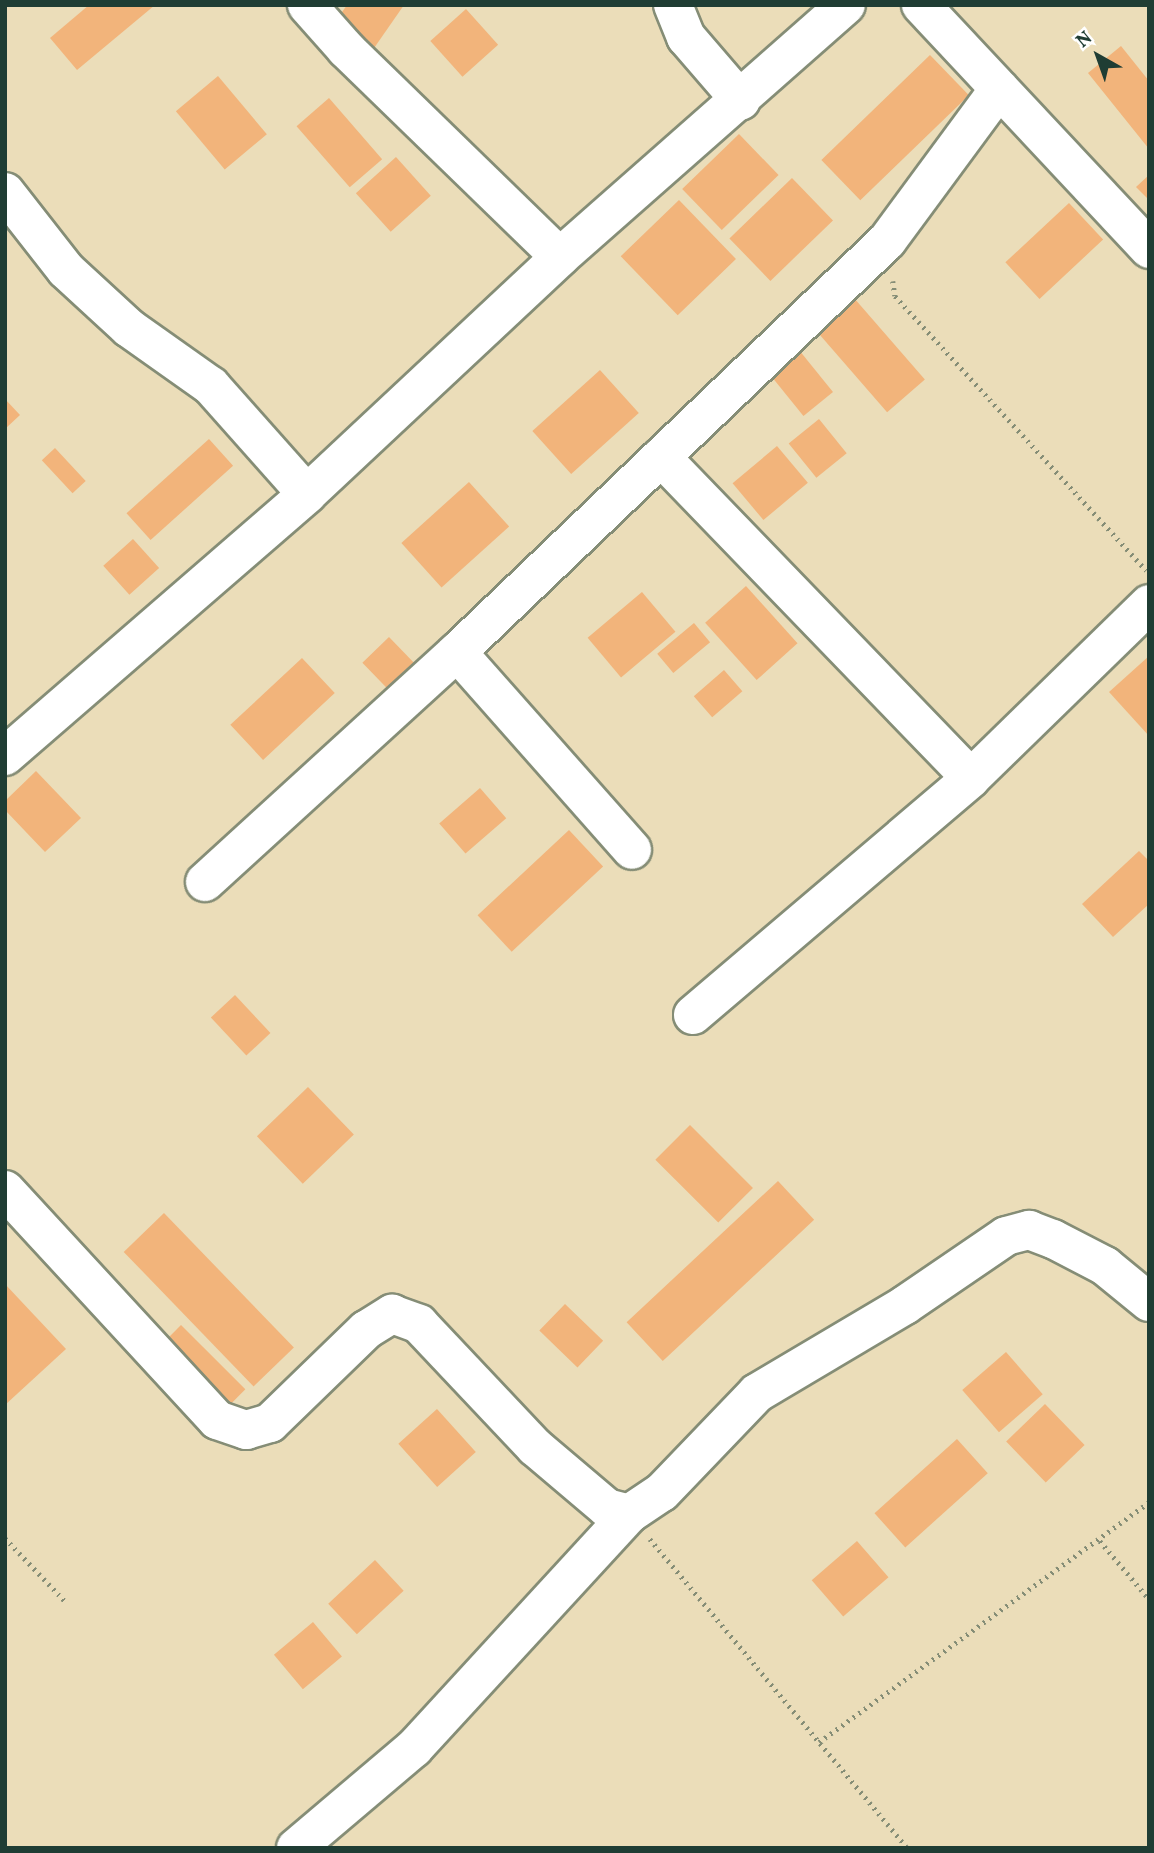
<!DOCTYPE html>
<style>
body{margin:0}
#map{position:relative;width:1154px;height:1853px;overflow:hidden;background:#ebddb9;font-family:Vollkorn,serif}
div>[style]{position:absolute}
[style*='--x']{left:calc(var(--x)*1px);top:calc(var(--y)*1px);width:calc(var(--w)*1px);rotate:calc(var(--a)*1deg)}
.building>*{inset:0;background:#f2b47b;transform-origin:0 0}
.path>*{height:4.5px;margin-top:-2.25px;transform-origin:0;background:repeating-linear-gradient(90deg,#858d76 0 2px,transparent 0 7px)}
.roads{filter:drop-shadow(2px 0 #858d76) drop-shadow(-2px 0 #858d76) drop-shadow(0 2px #858d76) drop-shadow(0 -2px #858d76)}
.minor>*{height:38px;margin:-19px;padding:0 19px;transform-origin:19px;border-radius:19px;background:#fff}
span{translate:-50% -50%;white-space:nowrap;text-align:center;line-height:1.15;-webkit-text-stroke:6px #fff;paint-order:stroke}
.frame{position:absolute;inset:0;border:7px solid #1f3d34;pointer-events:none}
.north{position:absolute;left:1063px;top:21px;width:70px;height:70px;-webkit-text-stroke:5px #fff;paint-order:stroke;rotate:320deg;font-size:19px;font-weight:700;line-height:28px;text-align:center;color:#1f3d34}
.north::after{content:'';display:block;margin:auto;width:24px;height:32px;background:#1f3d34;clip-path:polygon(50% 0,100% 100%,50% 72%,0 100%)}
</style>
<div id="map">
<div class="building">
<div style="clip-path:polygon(89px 5px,155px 5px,77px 70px,50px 38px)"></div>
<div style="clip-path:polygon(347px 5px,404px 5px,372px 51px,333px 25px)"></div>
<div style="left:466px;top:9px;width:48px;height:48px;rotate:48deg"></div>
<div style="clip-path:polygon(1121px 46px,1149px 81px,1149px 149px,1088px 73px)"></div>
<div style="left:930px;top:55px;width:56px;height:151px;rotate:46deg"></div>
<div style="left:218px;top:76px;width:76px;height:55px;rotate:50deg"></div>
<div style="left:329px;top:98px;width:81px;height:43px;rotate:49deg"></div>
<div style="left:739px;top:134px;width:57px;height:79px;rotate:46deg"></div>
<div style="left:396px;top:157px;width:52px;height:54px;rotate:48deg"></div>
<div style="clip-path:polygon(1149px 175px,1149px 200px,1136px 187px)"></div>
<div style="left:792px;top:178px;width:59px;height:87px;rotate:46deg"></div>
<div style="left:679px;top:200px;width:82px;height:81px;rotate:46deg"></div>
<div style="left:1069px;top:203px;width:50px;height:87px;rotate:47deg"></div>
<div style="left:854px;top:298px;width:108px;height:50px;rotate:49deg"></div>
<div style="left:799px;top:350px;width:54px;height:38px;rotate:51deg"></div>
<div style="left:600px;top:370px;width:58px;height:91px;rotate:48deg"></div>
<div style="clip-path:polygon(5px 399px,20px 415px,5px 429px)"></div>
<div style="left:819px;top:419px;width:44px;height:39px;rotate:51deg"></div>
<div style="left:209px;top:439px;width:36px;height:111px;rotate:48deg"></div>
<div style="left:777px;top:446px;width:48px;height:58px;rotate:50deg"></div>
<div style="left:55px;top:448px;width:45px;height:18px;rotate:47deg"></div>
<div style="left:469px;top:482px;width:60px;height:91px;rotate:48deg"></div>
<div style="left:133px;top:539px;width:39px;height:40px;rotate:48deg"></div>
<div style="left:746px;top:586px;width:77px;height:55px;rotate:48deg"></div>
<div style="left:642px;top:592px;width:52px;height:71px;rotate:50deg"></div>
<div style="left:694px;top:623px;width:25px;height:48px;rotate:50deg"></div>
<div style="left:389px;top:637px;width:39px;height:37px;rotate:46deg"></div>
<div style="clip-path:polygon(1149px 656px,1149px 736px,1109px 692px)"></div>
<div style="left:302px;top:658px;width:48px;height:98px;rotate:47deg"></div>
<div style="left:724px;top:670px;width:28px;height:40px;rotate:49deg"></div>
<div style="clip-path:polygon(36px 771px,81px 818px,45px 852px,5px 810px,5px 801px)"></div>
<div style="left:480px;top:788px;width:40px;height:54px;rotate:49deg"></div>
<div style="left:569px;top:830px;width:50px;height:125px;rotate:47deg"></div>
<div style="clip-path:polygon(1139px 851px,1149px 861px,1149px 904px,1113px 937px,1082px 904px)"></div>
<div style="left:235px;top:995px;width:52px;height:33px;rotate:47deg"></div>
<div style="left:308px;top:1087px;width:66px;height:71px;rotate:46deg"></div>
<div style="left:690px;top:1125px;width:89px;height:49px;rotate:45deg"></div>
<div style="left:778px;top:1181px;width:53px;height:207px;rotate:47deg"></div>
<div style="left:164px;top:1213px;width:187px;height:56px;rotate:46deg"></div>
<div style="clip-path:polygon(5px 1284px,66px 1349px,5px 1405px)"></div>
<div style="left:565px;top:1304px;width:53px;height:37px;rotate:44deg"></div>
<div style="left:181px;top:1325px;width:91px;height:20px;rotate:45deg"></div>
<div style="left:1006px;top:1352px;width:56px;height:58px;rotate:49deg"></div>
<div style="left:1045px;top:1404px;width:57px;height:54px;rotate:46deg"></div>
<div style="left:437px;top:1409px;width:58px;height:52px;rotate:48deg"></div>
<div style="left:957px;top:1439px;width:46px;height:111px;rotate:48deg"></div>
<div style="left:857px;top:1541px;width:48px;height:60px;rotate:49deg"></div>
<div style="left:375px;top:1560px;width:42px;height:64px;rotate:47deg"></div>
<div style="left:313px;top:1622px;width:45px;height:51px;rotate:50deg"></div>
</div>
<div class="path">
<div style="--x:893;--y:281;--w:15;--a:82"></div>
<div style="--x:895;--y:296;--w:372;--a:47.5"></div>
<div style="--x:5;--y:1538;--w:87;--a:46.4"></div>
<div style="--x:650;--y:1539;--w:402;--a:50.2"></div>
<div style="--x:1100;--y:1541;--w:76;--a:49.8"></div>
<div style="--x:819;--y:1742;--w:408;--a:-36"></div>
</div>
<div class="roads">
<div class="minor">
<div style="--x:307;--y:5;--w:59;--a:48.4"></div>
<div style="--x:346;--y:49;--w:298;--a:44.2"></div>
<div style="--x:673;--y:5;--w:35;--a:68"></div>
<div style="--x:686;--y:37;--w:84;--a:49.3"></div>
<div style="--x:921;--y:5;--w:334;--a:46.9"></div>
<div style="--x:5;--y:192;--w:99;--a:52"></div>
<div style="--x:66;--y:270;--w:86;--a:42.6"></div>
<div style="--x:129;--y:328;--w:100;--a:35.3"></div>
<div style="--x:211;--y:386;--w:144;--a:48.4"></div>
<div style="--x:661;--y:457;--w:446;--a:46"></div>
<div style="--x:457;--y:652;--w:264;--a:48.5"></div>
<div style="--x:5;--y:756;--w:400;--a:-40.9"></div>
<div style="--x:307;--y:494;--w:347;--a:-43.1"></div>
<div style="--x:560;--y:257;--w:381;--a:-41.4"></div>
<div style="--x:205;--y:882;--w:341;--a:-42.4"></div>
<div style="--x:457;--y:652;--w:595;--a:-43.71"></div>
<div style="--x:887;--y:241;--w:189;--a:-53.6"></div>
<div style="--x:693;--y:1015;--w:365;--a:-40.4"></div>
<div style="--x:971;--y:778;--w:249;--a:-44.3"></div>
<div style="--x:5;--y:1190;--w:313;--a:47.3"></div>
<div style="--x:217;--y:1420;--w:31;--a:19"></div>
<div style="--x:246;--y:1430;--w:25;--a:-16"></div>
<div style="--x:270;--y:1423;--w:134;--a:-44.1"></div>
<div style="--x:366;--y:1330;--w:31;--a:-32"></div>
<div style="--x:392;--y:1314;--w:29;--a:20"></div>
<div style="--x:419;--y:1324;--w:169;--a:46.7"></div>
<div style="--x:535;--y:1447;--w:94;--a:40.3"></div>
<div style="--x:607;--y:1508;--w:23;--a:15"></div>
<div style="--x:629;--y:1514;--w:40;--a:-34"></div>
<div style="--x:662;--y:1492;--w:137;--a:-46.2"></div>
<div style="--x:757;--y:1393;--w:172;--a:-30.7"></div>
<div style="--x:905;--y:1305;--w:122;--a:-34.3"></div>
<div style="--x:1006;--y:1236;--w:24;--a:-15"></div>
<div style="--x:1029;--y:1230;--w:26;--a:21"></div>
<div style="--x:1053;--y:1239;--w:59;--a:27.4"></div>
<div style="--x:1105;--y:1266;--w:57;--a:39.3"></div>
<div style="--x:296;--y:1848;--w:155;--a:-40.3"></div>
<div style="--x:414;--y:1748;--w:318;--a:-47.4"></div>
</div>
</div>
<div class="frame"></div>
<div class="north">N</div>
</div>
